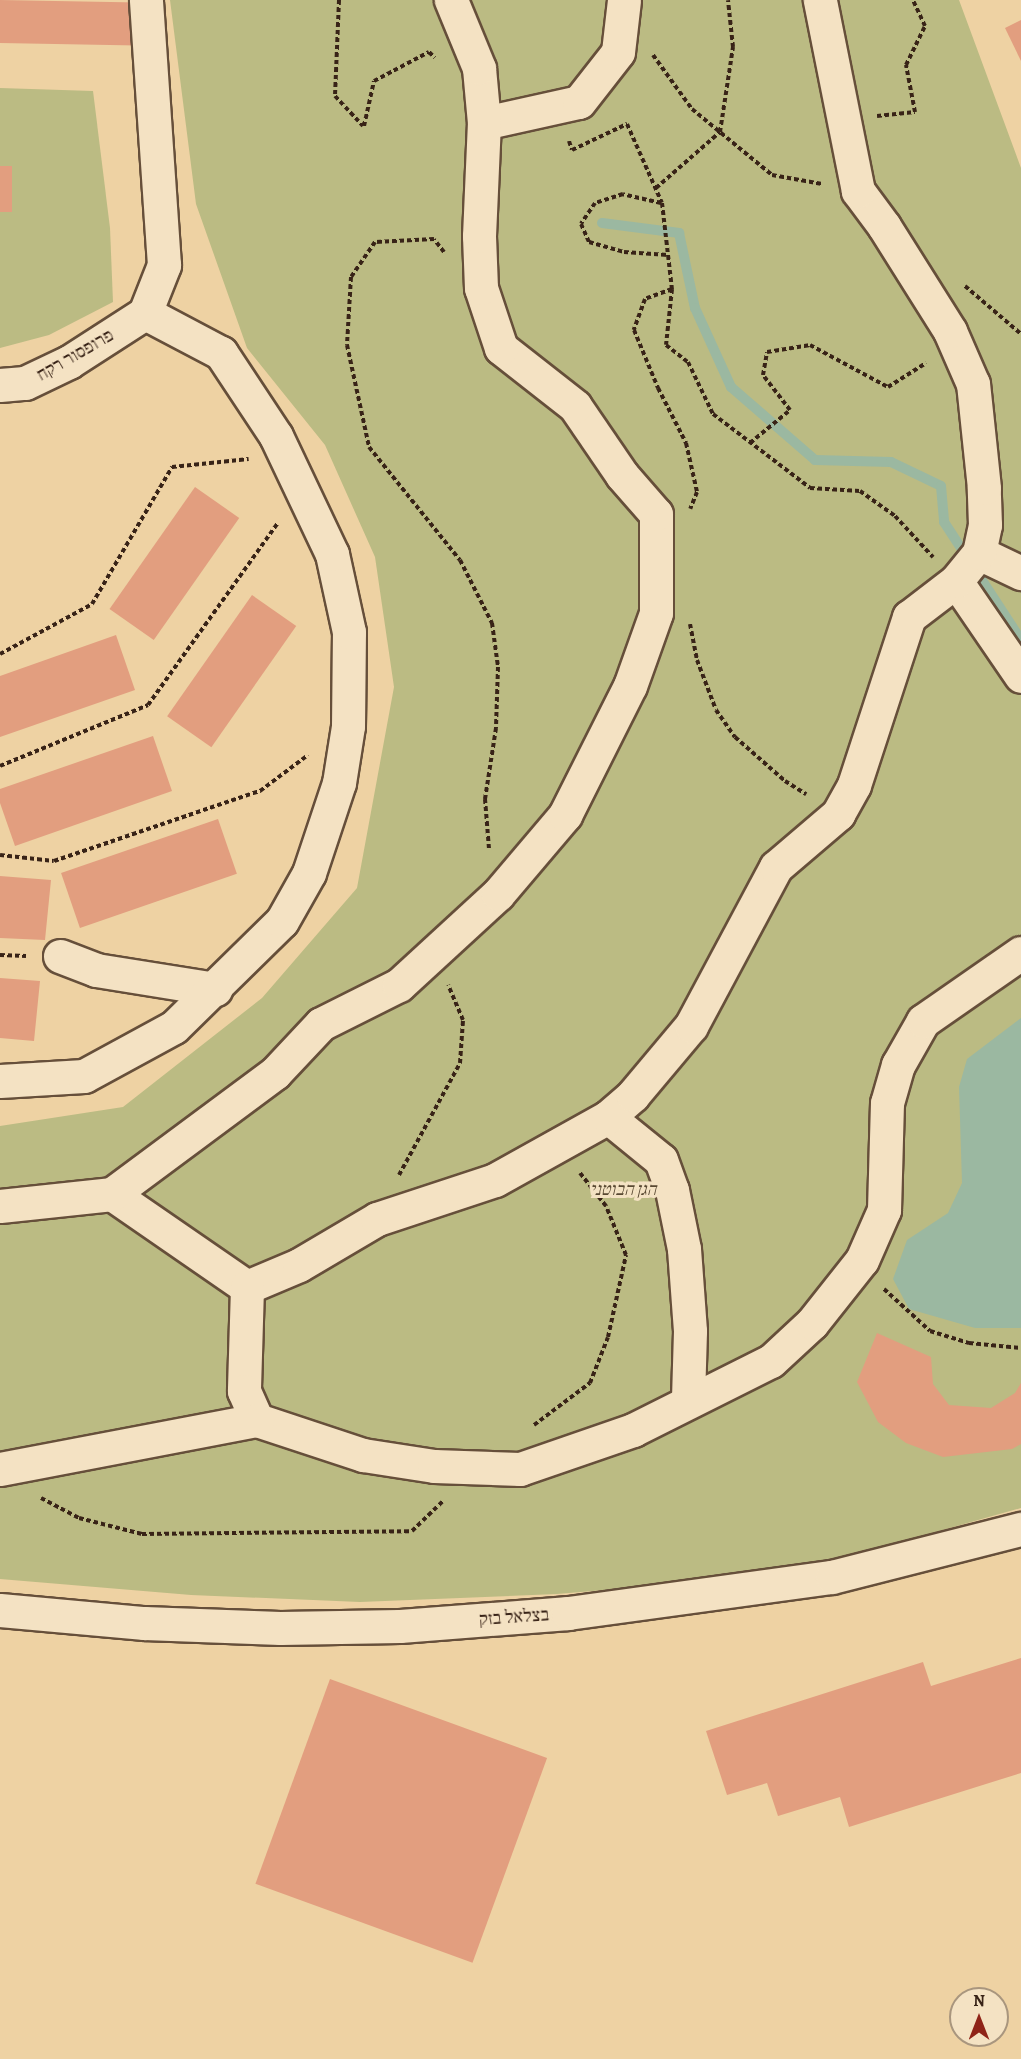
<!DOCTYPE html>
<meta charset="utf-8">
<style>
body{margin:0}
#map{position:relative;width:1021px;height:2059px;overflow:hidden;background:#eed2a3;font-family:Alegreya,"Frank Ruhl Libre",serif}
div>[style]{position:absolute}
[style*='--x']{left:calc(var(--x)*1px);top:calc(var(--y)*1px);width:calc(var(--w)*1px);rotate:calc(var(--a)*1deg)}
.green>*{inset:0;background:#bbbb83}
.water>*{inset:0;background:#9bb8a1}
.stream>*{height:10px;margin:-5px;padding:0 5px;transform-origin:5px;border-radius:5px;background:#9bb8a1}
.building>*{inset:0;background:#e29e7f;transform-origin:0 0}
.path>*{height:4px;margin-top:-2px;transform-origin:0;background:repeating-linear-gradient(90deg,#382317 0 4.5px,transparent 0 7.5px)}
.roads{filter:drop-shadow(2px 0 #664f3a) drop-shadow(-2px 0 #664f3a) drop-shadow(0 2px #664f3a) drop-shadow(0 -2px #664f3a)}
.minor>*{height:33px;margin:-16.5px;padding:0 16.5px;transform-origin:16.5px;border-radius:16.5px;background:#f4e2c3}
span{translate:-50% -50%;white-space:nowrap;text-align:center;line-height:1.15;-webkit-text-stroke:6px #f4e2c3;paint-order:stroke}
.street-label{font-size:18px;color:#382317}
.park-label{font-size:18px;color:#594932;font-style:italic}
.north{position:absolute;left:949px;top:1987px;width:60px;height:60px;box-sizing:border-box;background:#f4e2c3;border:2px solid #a9967e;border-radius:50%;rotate:0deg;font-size:16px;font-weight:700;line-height:24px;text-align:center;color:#382317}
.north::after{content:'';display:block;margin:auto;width:21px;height:27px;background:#8f2418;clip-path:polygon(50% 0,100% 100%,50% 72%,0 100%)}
</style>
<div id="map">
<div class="green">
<div style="clip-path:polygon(170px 0,959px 0,1021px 168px,1021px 1508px,843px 1558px,676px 1584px,557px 1594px,360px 1602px,191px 1595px,0 1579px,0 1126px,123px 1107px,262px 998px,357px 888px,394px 687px,375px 557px,325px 445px,247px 348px,196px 204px)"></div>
<div style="clip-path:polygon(0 88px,93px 91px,110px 228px,113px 302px,49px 335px,0 348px)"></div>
</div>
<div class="water">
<div style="clip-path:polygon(1021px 1018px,1021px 1328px,975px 1328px,909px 1309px,893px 1279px,907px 1240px,948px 1213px,962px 1183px,959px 1087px,967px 1059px)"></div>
</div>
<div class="stream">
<div style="--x:602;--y:223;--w:78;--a:7.4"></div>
<div style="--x:679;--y:233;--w:77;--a:78"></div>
<div style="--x:695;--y:308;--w:87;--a:65.5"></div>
<div style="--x:731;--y:387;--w:111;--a:41"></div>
<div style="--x:815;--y:460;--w:76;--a:1.5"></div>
<div style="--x:891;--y:462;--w:55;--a:25.6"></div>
<div style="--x:941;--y:486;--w:36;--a:85"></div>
<div style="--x:944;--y:522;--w:141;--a:56.9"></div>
</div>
<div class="building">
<div style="left:0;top:0;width:138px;height:43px;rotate:1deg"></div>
<div style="clip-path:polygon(1021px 20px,1021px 61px,1005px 28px)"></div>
<div style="left:0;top:166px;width:12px;height:46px"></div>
<div style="left:195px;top:487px;width:54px;height:149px;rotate:35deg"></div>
<div style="left:252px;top:595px;width:54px;height:148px;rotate:35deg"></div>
<div style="clip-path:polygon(116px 635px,135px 690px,0 737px,0 676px)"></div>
<div style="clip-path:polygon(153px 736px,172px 791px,15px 846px,0 803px,0 789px)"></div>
<div style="left:218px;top:819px;width:58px;height:166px;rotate:71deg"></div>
<div style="clip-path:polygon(0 876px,51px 880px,45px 940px,0 938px)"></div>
<div style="clip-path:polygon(0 978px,40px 981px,34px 1041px,0 1038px)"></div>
<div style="clip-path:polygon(877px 1333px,931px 1357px,933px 1384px,949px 1405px,991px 1408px,1015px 1393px,1021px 1383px,1021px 1444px,1012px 1449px,943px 1457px,906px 1443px,878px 1422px,857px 1382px)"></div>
<div style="clip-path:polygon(1021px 1658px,1021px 1773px,849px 1827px,840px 1797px,778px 1816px,767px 1783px,727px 1795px,706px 1731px,923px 1662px,931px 1686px)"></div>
<div style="left:330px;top:1679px;width:231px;height:218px;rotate:20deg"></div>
</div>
<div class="path">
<div style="--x:339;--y:0;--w:96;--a:92.4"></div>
<div style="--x:335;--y:96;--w:41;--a:47"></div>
<div style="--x:653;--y:55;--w:67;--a:54.2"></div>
<div style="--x:692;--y:109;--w:104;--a:39.5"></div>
<div style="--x:772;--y:175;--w:51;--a:10.2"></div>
<div style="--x:877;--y:116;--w:38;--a:-6"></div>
<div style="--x:915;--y:112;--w:48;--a:-100.8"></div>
<div style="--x:906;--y:65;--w:43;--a:-64"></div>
<div style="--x:925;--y:26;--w:29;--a:-115"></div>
<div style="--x:364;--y:126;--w:46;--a:-77.5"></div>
<div style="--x:374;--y:81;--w:62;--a:-27.8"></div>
<div style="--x:429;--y:52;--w:8;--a:45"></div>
<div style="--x:569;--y:141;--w:9;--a:72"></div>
<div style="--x:572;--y:150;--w:61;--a:-25.3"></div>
<div style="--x:627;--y:124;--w:86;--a:66.1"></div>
<div style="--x:662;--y:203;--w:87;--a:83.4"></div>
<div style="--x:672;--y:289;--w:56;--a:96.1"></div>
<div style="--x:666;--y:345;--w:28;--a:38"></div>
<div style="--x:688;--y:362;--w:58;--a:64.3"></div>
<div style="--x:713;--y:414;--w:122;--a:37.3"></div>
<div style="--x:810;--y:488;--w:50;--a:3.4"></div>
<div style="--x:860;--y:491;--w:43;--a:35.5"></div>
<div style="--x:895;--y:516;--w:56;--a:47.2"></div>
<div style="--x:656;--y:188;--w:85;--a:-41.2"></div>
<div style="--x:720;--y:132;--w:86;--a:-81.3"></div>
<div style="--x:733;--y:47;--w:47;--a:-96.1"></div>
<div style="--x:661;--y:203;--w:39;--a:-167"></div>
<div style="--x:623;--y:194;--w:29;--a:162"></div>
<div style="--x:595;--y:203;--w:25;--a:124"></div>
<div style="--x:581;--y:224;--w:20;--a:66"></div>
<div style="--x:589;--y:242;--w:36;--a:16"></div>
<div style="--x:624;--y:252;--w:44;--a:3.9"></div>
<div style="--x:444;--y:252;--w:16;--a:-128"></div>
<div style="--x:434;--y:239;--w:59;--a:177.1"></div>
<div style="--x:375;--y:242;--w:42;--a:124.4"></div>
<div style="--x:351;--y:277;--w:68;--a:93.4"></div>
<div style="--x:347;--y:345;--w:104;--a:77.8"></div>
<div style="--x:369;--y:447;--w:145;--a:51.2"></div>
<div style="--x:460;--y:560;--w:71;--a:63.1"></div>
<div style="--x:492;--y:623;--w:44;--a:82.2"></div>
<div style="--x:498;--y:667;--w:61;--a:91.9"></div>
<div style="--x:496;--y:728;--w:72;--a:98.8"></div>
<div style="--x:485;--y:799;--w:50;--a:85.4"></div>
<div style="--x:965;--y:286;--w:74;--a:40.6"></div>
<div style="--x:672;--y:289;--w:29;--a:160"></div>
<div style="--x:645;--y:299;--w:33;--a:110"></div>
<div style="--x:634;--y:330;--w:63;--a:67.5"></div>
<div style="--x:658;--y:388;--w:62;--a:63"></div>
<div style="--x:686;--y:443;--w:50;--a:77.3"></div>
<div style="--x:697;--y:492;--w:18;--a:112"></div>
<div style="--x:750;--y:443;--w:52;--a:-39.5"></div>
<div style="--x:790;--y:410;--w:44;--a:-127.6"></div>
<div style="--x:763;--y:375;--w:23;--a:-80"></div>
<div style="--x:767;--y:352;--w:44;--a:-9.2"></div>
<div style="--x:810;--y:345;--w:89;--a:28.3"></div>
<div style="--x:888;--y:387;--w:45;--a:-32.3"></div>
<div style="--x:690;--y:624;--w:37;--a:79"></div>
<div style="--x:697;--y:660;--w:53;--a:69.2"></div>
<div style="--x:716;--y:710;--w:33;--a:55"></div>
<div style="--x:735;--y:737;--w:67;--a:41.3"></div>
<div style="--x:785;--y:781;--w:25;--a:32"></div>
<div style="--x:0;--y:654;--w:105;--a:-28.5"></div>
<div style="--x:92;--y:604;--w:159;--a:-59.7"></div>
<div style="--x:172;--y:467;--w:77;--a:-5.9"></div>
<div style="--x:0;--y:766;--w:160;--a:-22.4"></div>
<div style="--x:148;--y:705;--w:224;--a:-54.5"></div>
<div style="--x:0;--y:855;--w:54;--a:6.3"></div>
<div style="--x:54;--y:861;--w:218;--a:-18.8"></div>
<div style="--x:260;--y:791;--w:60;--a:-36.9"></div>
<div style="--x:0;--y:955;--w:26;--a:2"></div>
<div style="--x:399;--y:1175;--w:128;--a:-61.4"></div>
<div style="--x:460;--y:1063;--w:43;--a:-86"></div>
<div style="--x:463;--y:1020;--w:38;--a:-113"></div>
<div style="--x:884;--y:1289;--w:62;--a:42.4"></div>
<div style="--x:930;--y:1331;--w:41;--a:17.1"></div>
<div style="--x:969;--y:1343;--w:52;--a:5.5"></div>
<div style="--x:534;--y:1425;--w:70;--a:-36.9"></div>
<div style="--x:590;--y:1383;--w:49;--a:-68.6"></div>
<div style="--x:608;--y:1337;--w:84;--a:-77.6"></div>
<div style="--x:626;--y:1255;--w:53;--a:-112.2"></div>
<div style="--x:606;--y:1206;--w:42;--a:-128.2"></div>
<div style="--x:41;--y:1498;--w:43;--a:27.8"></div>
<div style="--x:79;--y:1518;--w:65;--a:14.3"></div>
<div style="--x:142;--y:1534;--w:270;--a:-0.6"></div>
<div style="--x:412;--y:1531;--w:43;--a:-44.1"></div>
</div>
<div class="roads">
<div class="minor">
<div style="--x:484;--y:123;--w:97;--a:-12.5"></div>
<div style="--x:579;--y:102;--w:63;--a:-52"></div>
<div style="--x:618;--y:52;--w:52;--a:-83.4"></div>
<div style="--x:145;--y:313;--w:52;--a:-68.4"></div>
<div style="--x:164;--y:265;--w:266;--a:-93.9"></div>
<div style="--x:0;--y:385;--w:25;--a:-5"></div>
<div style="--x:25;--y:383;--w:49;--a:-25.5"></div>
<div style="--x:69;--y:362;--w:90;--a:-32.8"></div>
<div style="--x:979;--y:553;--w:47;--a:25.5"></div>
<div style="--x:956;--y:581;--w:115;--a:55.6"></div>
<div style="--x:60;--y:956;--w:39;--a:21"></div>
<div style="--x:96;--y:970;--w:121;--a:9.1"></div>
<div style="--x:0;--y:1081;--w:84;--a:-3.4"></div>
<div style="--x:84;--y:1076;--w:102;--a:-28.6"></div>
<div style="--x:174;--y:1027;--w:151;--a:-44.5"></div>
<div style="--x:282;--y:921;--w:55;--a:-60.6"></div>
<div style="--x:309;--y:873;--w:95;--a:-71.6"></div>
<div style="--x:339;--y:783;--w:58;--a:-81"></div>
<div style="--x:348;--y:726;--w:94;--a:-89.4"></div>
<div style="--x:349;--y:632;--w:80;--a:-102.3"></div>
<div style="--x:332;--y:554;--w:131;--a:-115.4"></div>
<div style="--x:276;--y:436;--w:100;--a:-123.5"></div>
<div style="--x:221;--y:353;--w:86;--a:-152.2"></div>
<div style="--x:608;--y:1117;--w:68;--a:39.1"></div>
<div style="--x:661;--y:1160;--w:32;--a:70"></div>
<div style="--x:672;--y:1190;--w:60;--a:78.5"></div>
<div style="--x:684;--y:1249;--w:82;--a:85.8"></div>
<div style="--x:690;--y:1331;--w:69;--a:91.7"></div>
<div style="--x:112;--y:1194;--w:164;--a:34.6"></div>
<div style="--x:0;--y:1206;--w:113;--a:-6.1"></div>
<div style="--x:112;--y:1194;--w:203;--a:-36.6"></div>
<div style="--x:275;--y:1073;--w:67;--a:-46.8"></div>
<div style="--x:321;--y:1024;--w:87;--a:-26.6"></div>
<div style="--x:399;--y:985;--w:134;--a:-42.6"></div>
<div style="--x:498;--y:894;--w:104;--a:-49.7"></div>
<div style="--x:565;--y:815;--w:144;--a:-63.3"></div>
<div style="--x:630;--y:686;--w:77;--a:-70.4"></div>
<div style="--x:656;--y:613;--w:99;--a:-90"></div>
<div style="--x:656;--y:514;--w:52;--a:-131.1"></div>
<div style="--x:622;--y:475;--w:83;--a:-124.3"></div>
<div style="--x:575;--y:406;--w:94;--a:-141.9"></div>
<div style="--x:501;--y:348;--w:63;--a:-108.4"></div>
<div style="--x:481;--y:288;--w:52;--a:-92.2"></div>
<div style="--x:479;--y:236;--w:113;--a:-87.5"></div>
<div style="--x:484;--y:123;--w:55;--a:-95.2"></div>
<div style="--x:479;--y:68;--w:74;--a:-112.4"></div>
<div style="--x:247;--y:1287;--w:56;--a:-22.9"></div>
<div style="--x:299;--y:1265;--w:91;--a:-30.5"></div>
<div style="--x:377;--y:1219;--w:124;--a:-18.3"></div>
<div style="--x:495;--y:1180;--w:129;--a:-29.1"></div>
<div style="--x:608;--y:1117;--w:33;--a:-41"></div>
<div style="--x:633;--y:1095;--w:90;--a:-50"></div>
<div style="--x:691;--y:1026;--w:180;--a:-61.9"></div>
<div style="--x:776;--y:867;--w:82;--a:-40.5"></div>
<div style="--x:838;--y:814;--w:33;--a:-61"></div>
<div style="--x:854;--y:785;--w:177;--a:-71.9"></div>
<div style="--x:909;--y:617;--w:59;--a:-37.5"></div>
<div style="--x:956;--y:581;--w:36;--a:-51"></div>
<div style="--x:979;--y:553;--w:29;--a:-78"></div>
<div style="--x:985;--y:525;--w:37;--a:-92"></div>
<div style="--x:984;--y:488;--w:105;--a:-96"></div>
<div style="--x:973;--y:384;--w:58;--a:-113.5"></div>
<div style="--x:950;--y:331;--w:124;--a:-122.2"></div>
<div style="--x:884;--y:226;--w:44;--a:-126.6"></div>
<div style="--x:858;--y:191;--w:195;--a:-101.3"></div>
<div style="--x:247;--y:1287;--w:104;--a:91.7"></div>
<div style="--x:244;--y:1391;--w:32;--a:66"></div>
<div style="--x:257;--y:1420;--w:112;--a:18.3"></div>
<div style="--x:363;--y:1455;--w:72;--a:8.8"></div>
<div style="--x:434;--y:1466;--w:86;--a:2"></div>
<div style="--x:520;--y:1469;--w:120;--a:-19"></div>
<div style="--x:633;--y:1430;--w:154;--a:-26.6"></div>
<div style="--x:771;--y:1361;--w:56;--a:-42.8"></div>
<div style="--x:812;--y:1323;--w:80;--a:-51.6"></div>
<div style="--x:862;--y:1260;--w:55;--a:-66.3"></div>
<div style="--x:884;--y:1210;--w:107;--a:-88.4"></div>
<div style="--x:887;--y:1103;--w:40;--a:-74"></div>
<div style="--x:898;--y:1065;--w:51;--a:-60.4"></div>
<div style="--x:923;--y:1021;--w:119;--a:-34.8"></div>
<div style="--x:0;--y:1469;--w:262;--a:-10.8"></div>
<div style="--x:0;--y:1610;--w:145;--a:5.2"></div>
<div style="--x:144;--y:1623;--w:136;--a:2.1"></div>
<div style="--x:280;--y:1628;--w:120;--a:-1"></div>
<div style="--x:400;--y:1626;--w:169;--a:-4.4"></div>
<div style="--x:568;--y:1613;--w:266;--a:-7.8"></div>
<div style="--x:832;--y:1577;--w:195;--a:-14.3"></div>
</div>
</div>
<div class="street-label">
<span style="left:75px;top:355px;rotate:-30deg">פרופסור רקח</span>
<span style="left:514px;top:1617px;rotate:-4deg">בצלאל בזק</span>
</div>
<div class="park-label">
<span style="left:623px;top:1189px">הגן הבוטני</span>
</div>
<div class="north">N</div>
</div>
